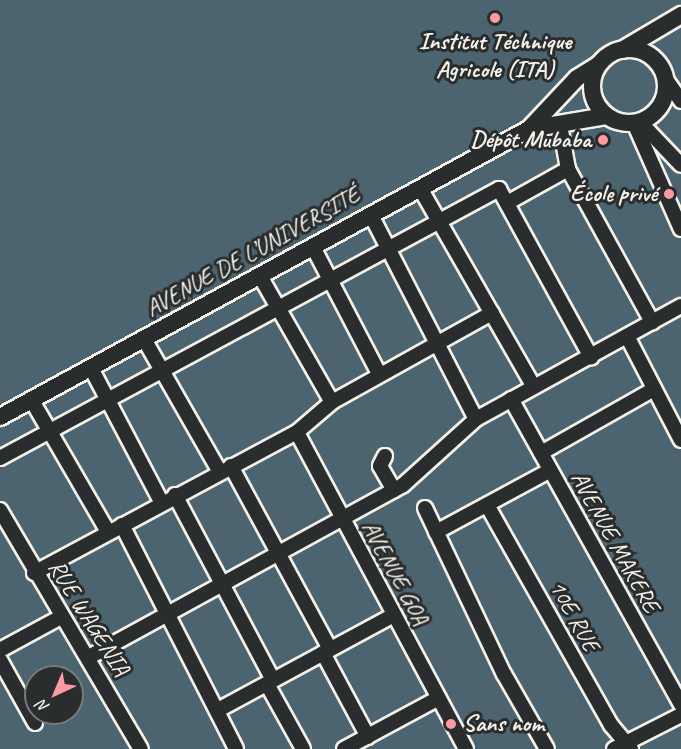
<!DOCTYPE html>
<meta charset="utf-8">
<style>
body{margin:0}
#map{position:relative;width:681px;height:749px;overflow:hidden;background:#3f3c3b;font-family:Caveat,sans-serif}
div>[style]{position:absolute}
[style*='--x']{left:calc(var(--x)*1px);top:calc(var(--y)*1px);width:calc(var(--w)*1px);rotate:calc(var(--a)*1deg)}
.water>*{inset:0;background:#4c6370}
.roads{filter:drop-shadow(2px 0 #f4f1e8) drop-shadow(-2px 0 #f4f1e8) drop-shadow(0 2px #f4f1e8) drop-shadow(0 -2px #f4f1e8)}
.minor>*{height:14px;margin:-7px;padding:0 7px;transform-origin:7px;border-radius:7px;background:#2a2d2e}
.major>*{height:16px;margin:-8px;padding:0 8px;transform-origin:8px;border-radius:8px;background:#2a2d2e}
.major>.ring{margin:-8px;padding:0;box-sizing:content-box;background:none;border:16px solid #2a2d2e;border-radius:50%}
.dots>*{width:16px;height:16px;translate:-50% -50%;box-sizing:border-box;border:3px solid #2a2d2e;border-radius:50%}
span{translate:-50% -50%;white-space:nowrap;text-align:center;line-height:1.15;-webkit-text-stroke:6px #2a2d2e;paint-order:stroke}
.poi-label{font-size:24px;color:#f4f1e8;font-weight:700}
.right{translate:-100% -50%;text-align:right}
.left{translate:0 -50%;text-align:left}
.street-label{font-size:24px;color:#f4f1e8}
.north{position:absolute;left:24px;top:665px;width:60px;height:60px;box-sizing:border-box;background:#2a2d2e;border:2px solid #7b7b78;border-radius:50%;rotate:224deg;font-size:16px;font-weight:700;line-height:24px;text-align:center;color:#f4f1e8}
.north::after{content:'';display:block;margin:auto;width:21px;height:27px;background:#ff9aa2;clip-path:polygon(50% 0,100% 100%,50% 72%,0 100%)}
</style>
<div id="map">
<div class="water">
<div style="clip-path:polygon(evenodd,0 0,681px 0,681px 749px,0 749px,0 0,36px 677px,72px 677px,72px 713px,36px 713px,36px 677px)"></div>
</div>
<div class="roads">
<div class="minor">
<div style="--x:665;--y:78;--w:28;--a:55"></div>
<div style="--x:640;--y:122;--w:59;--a:46.4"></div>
<div style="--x:634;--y:123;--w:116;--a:66.1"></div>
<div style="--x:560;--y:125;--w:45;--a:79.7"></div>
<div style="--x:568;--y:169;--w:175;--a:61.2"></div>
<div style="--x:420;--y:188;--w:229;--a:60.2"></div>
<div style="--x:507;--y:203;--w:70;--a:-29.1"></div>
<div style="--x:371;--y:215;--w:229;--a:62.8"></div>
<div style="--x:313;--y:247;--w:143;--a:62.5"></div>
<div style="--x:260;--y:276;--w:145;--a:60.3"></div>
<div style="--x:627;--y:336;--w:117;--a:62.6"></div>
<div style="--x:144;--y:339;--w:153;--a:60.3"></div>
<div style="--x:91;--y:368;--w:153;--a:62.3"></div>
<div style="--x:31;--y:399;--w:154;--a:59.9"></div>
<div style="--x:511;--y:399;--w:350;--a:60.9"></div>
<div style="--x:541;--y:453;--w:130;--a:-29.5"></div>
<div style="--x:385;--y:456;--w:11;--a:117"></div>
<div style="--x:380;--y:466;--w:28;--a:60"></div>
<div style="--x:0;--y:458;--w:567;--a:-28.33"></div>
<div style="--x:499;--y:189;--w:192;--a:61.3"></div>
<div style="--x:231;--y:466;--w:208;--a:61.6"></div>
<div style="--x:175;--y:495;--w:209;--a:62.1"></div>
<div style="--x:487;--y:505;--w:253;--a:60.6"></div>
<div style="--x:611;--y:725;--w:31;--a:50"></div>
<div style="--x:425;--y:508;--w:184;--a:64.6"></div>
<div style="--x:504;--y:674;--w:86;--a:60.2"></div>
<div style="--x:0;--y:510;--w:277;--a:59.5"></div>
<div style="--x:122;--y:525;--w:251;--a:63"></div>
<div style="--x:436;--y:532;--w:128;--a:-28.4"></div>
<div style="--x:34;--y:573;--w:298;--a:-28.2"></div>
<div style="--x:0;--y:650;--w:69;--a:-28.4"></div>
<div style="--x:323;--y:653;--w:95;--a:61.8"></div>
<div style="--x:89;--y:657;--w:358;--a:-28.7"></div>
<div style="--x:403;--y:485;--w:98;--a:-42.1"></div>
<div style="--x:476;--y:419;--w:234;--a:-28.9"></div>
<div style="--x:0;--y:660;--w:72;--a:60.9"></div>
<div style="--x:267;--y:684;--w:74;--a:61"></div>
<div style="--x:218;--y:710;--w:198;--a:-28.4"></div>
<div style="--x:344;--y:749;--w:106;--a:-28.3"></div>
<div style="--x:466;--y:749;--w:359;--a:-118.1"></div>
<div style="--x:297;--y:432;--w:46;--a:-40.6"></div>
<div style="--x:332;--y:402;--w:183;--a:-29.1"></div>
<div style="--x:614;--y:749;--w:75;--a:-26.9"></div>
</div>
<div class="major">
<div class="ring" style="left:592px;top:49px;width:58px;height:58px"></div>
<div style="--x:622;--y:50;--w:69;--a:-30.7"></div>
<div style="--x:529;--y:129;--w:78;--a:-9.6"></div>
<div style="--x:0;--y:417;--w:602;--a:-28.56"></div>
<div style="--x:529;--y:129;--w:70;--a:-46.7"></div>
<div style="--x:577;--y:78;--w:25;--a:-32"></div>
</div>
</div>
<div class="dots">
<div style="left:495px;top:18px;background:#ff9aa2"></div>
<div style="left:603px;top:140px;background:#ff9aa2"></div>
<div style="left:669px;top:194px;background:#ff9aa2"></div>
<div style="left:451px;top:724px;background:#ff9aa2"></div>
</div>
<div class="poi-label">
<span style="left:495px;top:56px">Institut Téchnique<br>Agricole (ITA)</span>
<span class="right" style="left:591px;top:140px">Dépôt Mubaba</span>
<span class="right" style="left:657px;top:194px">École privé</span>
<span class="left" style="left:463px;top:724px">Sans nom</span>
</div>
<div class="street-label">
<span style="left:253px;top:252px;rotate:-29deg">AVENUE DE L’UNIVERSITÉ</span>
<span style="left:615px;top:542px;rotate:61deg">AVENUE MAKERE</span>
<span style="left:395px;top:573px;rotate:62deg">AVENUE GOA</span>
<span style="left:574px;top:616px;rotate:61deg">10E RUE</span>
<span style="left:89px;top:618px;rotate:58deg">RUE WAGENIA</span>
</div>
<div class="north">N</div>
</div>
